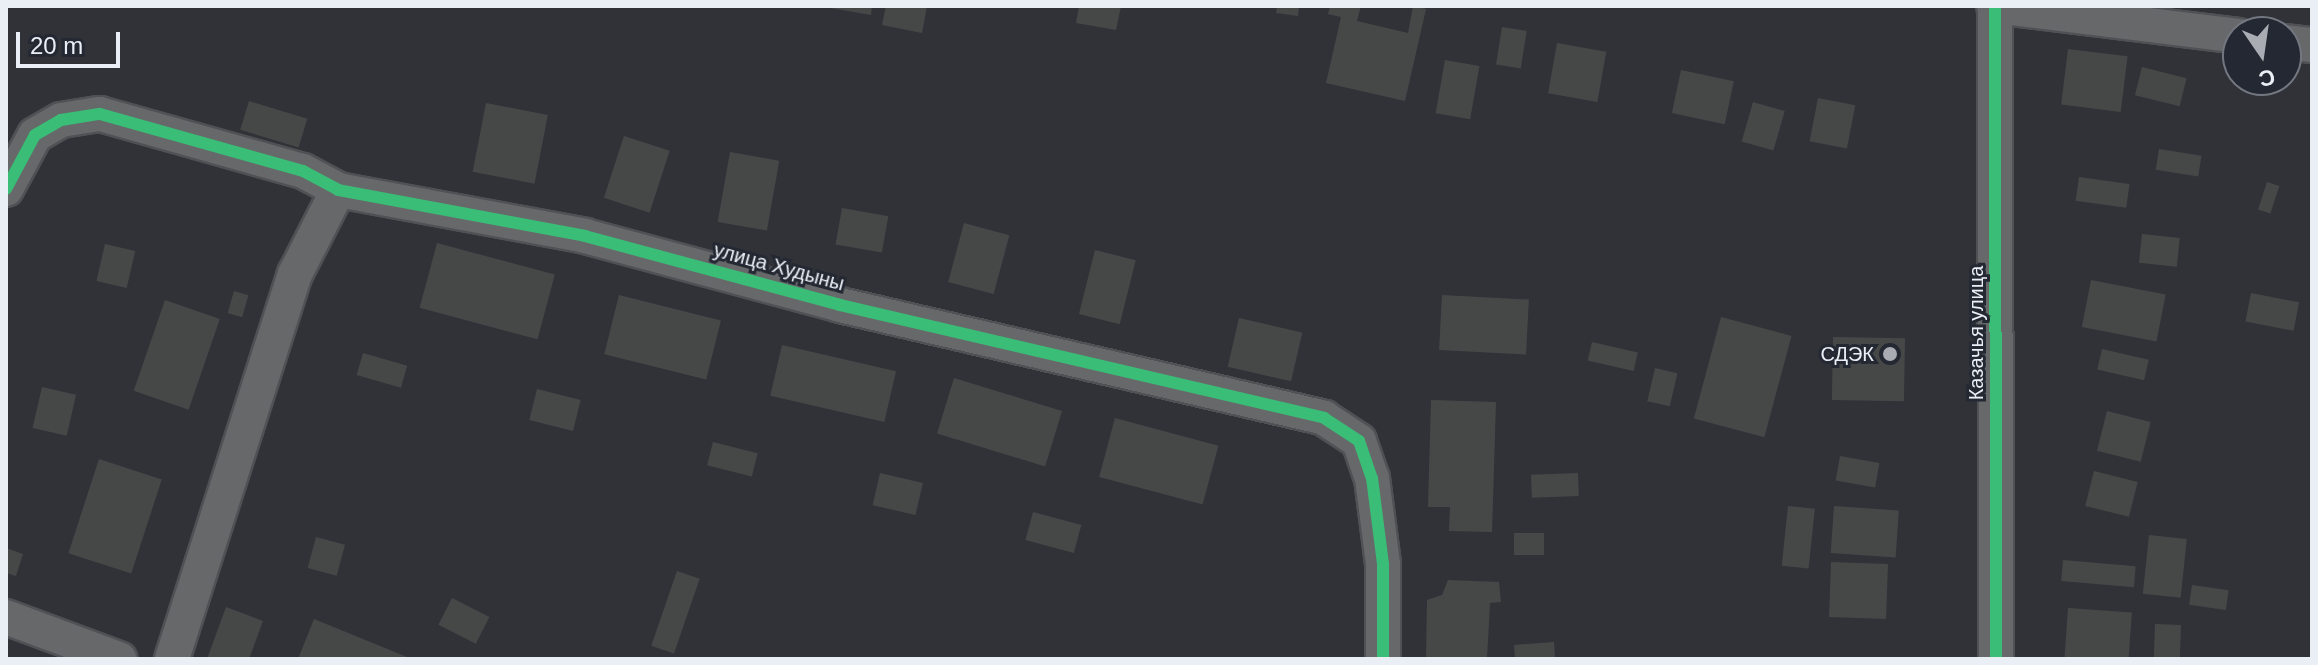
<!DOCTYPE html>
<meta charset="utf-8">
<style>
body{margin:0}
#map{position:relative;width:2318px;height:665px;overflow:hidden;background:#303238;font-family:Arial,sans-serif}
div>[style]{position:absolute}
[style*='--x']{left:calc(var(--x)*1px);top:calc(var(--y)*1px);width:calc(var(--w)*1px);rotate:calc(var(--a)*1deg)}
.building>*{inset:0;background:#464848;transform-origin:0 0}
.roads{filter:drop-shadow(2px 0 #4f5155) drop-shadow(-2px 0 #4f5155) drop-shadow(0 2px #4f5155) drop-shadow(0 -2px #4f5155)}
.minor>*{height:34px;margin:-17px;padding:0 17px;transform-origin:17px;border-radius:17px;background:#66686a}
.cycleway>*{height:12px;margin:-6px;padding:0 6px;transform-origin:6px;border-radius:6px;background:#3abd76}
.dots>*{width:22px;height:22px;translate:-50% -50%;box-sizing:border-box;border:4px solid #232832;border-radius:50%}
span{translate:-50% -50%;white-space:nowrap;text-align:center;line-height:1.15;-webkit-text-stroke:6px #232832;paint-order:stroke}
.street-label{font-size:20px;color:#eaeef5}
.poi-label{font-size:20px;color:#eaeef5}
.right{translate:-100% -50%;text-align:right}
.frame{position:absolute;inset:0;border:8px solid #eaeef5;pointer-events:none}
.north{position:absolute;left:2222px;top:16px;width:80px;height:80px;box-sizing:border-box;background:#232832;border:2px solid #737780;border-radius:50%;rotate:167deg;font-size:22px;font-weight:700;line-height:32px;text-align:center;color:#eaeef5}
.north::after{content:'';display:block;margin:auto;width:28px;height:36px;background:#a9acb3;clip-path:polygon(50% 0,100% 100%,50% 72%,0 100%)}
.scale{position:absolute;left:16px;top:32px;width:104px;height:36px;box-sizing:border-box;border:4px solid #eaeef5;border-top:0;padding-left:10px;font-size:24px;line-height:28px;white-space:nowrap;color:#eaeef5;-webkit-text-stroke:6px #232832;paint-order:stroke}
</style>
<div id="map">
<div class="building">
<div style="clip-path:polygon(819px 6px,872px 6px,871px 15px)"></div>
<div style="clip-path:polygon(886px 6px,927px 6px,922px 33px,882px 25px)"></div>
<div style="clip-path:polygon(1079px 6px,1121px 6px,1116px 30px,1076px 23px)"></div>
<div style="clip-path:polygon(1277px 6px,1299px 6px,1298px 16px,1276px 13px)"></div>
<div style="clip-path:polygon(1330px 6px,1361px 6px,1357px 21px,1408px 33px,1413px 6px,1426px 9px,1405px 101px,1326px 83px,1341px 17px,1328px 14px)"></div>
<div style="left:1502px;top:27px;width:25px;height:38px;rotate:9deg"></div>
<div style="left:1557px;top:43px;width:50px;height:51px;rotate:10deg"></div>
<div style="left:2068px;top:49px;width:60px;height:56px;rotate:7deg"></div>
<div style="left:1445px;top:60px;width:35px;height:54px;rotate:10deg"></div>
<div style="left:2142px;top:67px;width:46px;height:29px;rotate:14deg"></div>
<div style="left:1681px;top:70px;width:54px;height:44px;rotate:12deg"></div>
<div style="left:1818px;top:98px;width:38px;height:44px;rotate:11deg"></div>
<div style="left:249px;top:101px;width:61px;height:30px;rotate:17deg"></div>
<div style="left:1753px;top:102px;width:33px;height:41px;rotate:16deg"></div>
<div style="left:486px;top:103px;width:63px;height:70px;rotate:11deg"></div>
<div style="left:624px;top:136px;width:48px;height:65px;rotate:18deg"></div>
<div style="left:2159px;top:149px;width:43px;height:21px;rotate:9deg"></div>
<div style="left:730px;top:152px;width:50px;height:71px;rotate:10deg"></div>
<div style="left:2079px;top:177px;width:51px;height:24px;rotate:8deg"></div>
<div style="left:2267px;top:182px;width:13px;height:29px;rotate:18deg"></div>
<div style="left:842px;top:208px;width:47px;height:37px;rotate:10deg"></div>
<div style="left:964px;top:223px;width:47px;height:61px;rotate:15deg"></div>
<div style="left:2142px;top:234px;width:38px;height:29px;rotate:6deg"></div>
<div style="left:437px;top:243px;width:122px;height:67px;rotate:15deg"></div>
<div style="left:105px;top:244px;width:31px;height:38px;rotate:13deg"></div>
<div style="left:1095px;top:250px;width:42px;height:66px;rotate:14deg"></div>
<div style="left:2091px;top:280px;width:76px;height:48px;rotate:11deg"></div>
<div style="left:234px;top:291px;width:15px;height:23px;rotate:16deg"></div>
<div style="left:2251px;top:293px;width:49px;height:29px;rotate:11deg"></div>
<div style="left:619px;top:295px;width:105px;height:61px;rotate:14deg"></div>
<div style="left:1442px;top:295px;width:87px;height:55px;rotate:3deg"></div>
<div style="left:165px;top:300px;width:58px;height:96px;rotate:19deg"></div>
<div style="left:1721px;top:317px;width:73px;height:105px;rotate:15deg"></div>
<div style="left:1239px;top:318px;width:65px;height:50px;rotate:13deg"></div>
<div style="left:1833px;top:337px;width:72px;height:63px;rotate:1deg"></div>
<div style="left:1592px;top:342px;width:47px;height:19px;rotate:13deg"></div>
<div style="left:782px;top:345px;width:117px;height:52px;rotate:13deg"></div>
<div style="left:2102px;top:349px;width:48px;height:21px;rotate:13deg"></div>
<div style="left:363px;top:353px;width:46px;height:23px;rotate:16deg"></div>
<div style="left:1655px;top:368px;width:23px;height:34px;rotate:13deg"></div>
<div style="left:954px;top:378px;width:113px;height:58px;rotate:17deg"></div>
<div style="left:42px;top:387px;width:35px;height:42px;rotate:13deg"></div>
<div style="left:537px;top:389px;width:45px;height:32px;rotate:14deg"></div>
<div style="clip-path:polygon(1431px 400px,1496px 402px,1492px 532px,1449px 531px,1450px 507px,1428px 507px)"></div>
<div style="left:2107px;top:411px;width:45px;height:41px;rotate:14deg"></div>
<div style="left:1115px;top:418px;width:107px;height:61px;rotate:15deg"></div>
<div style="left:713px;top:442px;width:46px;height:24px;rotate:14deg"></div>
<div style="left:1840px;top:456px;width:40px;height:25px;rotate:10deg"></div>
<div style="left:99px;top:459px;width:66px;height:99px;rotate:18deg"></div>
<div style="left:2094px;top:471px;width:45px;height:36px;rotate:14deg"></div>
<div style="left:880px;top:473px;width:44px;height:33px;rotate:13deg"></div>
<div style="left:1578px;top:473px;width:23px;height:47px;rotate:88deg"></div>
<div style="left:1788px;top:506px;width:27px;height:60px;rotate:6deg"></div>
<div style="left:1834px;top:506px;width:65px;height:47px;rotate:4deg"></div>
<div style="left:1033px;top:512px;width:50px;height:29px;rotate:15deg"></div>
<div style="left:1514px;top:533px;width:30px;height:22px"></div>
<div style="left:2149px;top:535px;width:38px;height:59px;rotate:6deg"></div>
<div style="left:316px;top:537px;width:30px;height:32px;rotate:15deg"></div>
<div style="clip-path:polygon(6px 548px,23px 554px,16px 576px,6px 573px)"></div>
<div style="left:2063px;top:560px;width:73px;height:21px;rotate:5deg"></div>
<div style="left:1831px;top:562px;width:57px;height:55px;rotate:2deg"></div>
<div style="left:677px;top:571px;width:24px;height:79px;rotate:19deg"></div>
<div style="clip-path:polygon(1448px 580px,1499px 582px,1501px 602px,1490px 603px,1487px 659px,1426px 659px,1427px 600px,1442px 595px)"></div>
<div style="left:2192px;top:585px;width:37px;height:20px;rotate:8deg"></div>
<div style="left:452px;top:598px;width:42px;height:30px;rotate:27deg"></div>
<div style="clip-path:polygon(226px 607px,263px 621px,249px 659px,207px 659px)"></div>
<div style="left:2068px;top:608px;width:64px;height:51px;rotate:4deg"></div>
<div style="clip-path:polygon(314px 619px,412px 659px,298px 659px)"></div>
<div style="left:2155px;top:624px;width:26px;height:35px;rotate:2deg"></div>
<div style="clip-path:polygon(1554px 642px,1555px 659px,1515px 659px,1514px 645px)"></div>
</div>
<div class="roads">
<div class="minor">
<div style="--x:1994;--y:6;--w:246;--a:7"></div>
<div style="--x:1995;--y:6;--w:653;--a:89.91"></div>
<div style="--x:2286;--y:42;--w:26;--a:7"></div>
<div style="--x:6;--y:189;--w:61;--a:-61.8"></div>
<div style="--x:35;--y:135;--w:30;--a:-30"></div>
<div style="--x:61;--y:120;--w:39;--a:-9"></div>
<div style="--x:100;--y:114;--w:211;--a:15.7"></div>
<div style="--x:303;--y:171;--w:40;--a:28"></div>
<div style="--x:338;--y:190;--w:251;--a:10.5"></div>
<div style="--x:585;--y:236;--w:264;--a:15.1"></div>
<div style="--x:840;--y:305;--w:497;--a:13.1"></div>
<div style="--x:1324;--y:418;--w:42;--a:33.3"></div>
<div style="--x:1359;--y:441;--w:39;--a:71"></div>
<div style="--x:1372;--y:478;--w:87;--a:82.7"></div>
<div style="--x:1383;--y:564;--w:95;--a:90"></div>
<div style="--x:6;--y:617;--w:121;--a:20.4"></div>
<div style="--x:172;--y:659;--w:404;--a:-72.3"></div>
<div style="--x:295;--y:274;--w:94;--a:-62.9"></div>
</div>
</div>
<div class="cycleway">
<div style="--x:1995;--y:6;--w:653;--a:89.91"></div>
<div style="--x:6;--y:189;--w:61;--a:-61.8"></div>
<div style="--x:35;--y:135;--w:30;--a:-30"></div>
<div style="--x:61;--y:120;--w:39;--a:-9"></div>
<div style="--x:100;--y:114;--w:211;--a:15.7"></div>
<div style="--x:303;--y:171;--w:40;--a:28"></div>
<div style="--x:338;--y:190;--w:251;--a:10.5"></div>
<div style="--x:585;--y:236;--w:264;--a:15.1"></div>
<div style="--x:840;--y:305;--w:497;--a:13.1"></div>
<div style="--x:1324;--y:418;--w:42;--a:33.3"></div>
<div style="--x:1359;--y:441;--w:39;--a:71"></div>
<div style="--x:1372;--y:478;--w:87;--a:82.7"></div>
<div style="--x:1383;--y:564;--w:95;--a:90"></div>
</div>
<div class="dots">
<div style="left:1890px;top:354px;background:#a9acb3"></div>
</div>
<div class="street-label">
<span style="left:779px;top:267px;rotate:15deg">улица Худыны</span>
<span style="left:1976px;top:333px;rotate:-90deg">Казачья улица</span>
</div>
<div class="poi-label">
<span class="right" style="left:1874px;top:354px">СДЭК</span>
</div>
<div class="frame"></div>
<div class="north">С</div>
<div class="scale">20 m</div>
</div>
